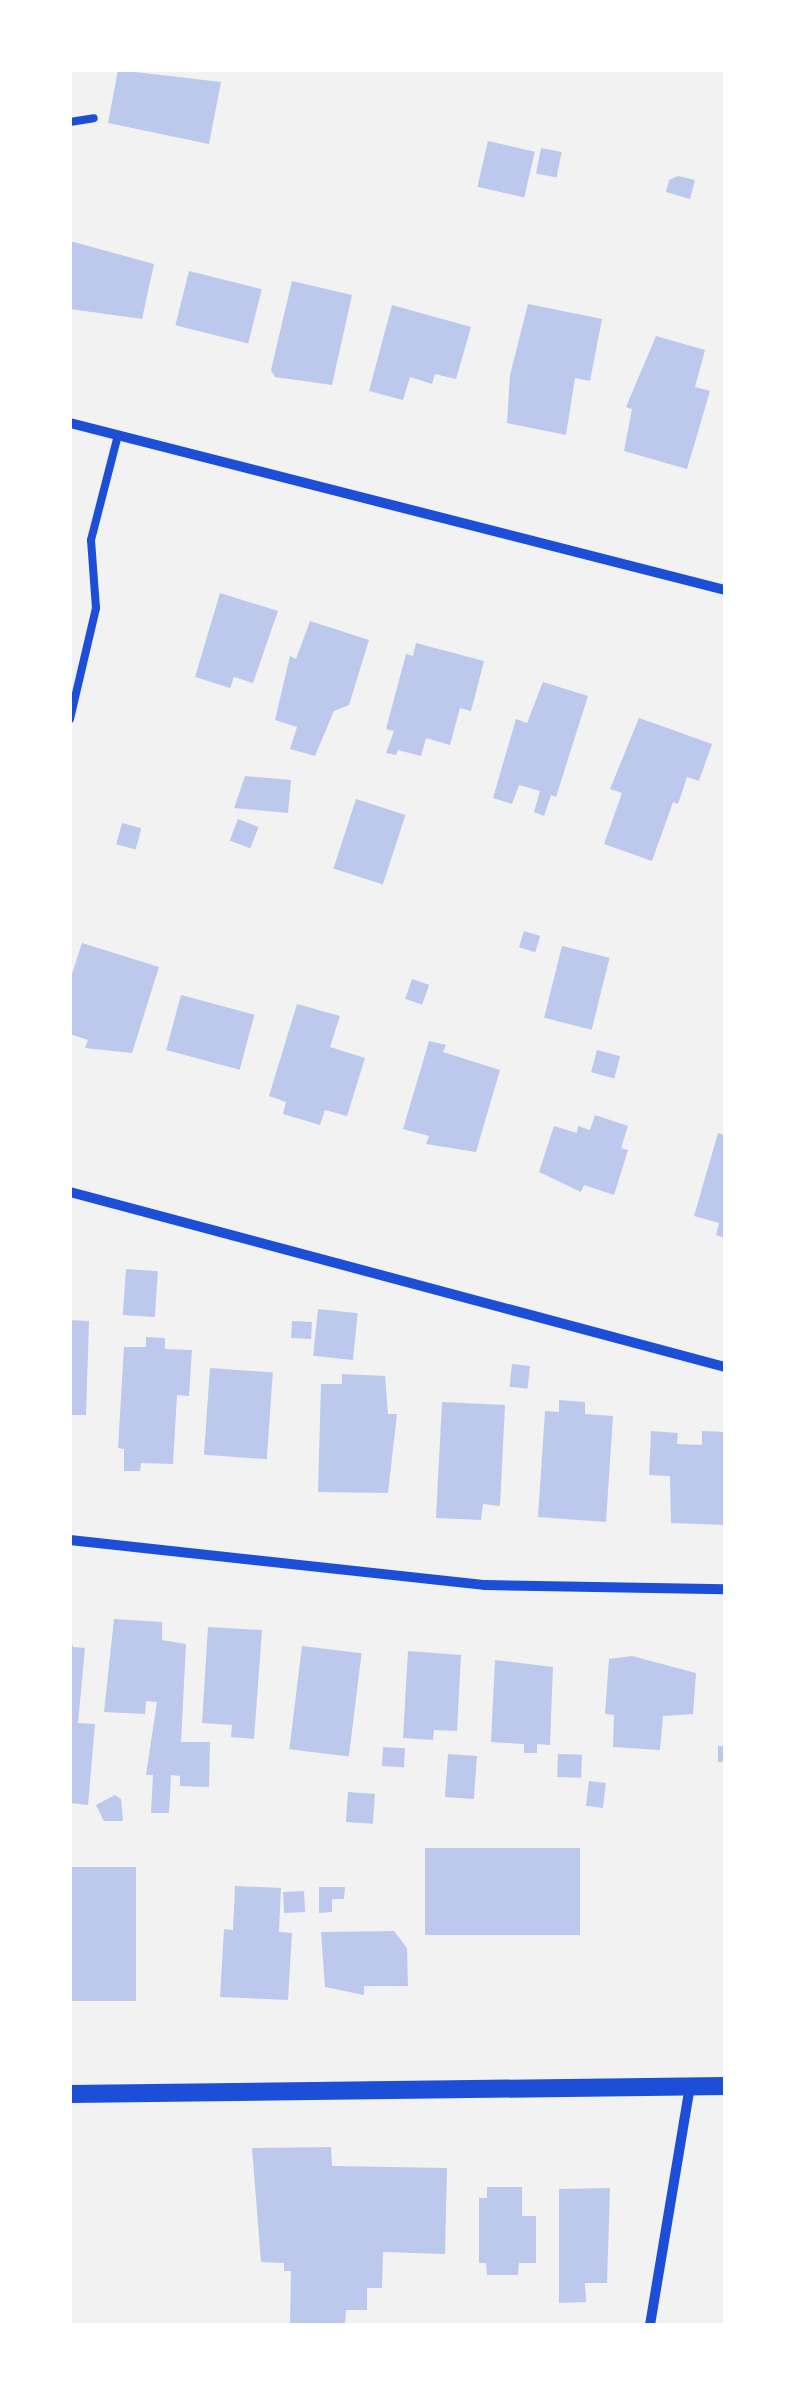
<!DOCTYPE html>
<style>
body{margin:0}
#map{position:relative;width:795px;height:2395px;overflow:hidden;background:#f2f2f2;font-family:Helvetica,sans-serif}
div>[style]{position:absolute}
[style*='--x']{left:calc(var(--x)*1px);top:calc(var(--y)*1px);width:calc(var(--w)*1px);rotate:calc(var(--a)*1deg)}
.building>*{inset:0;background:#bdc9ec;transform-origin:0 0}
.service>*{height:8px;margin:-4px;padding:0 4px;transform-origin:4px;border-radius:4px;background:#1d4ed8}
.minor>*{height:10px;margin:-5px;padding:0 5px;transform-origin:5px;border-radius:5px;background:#1d4ed8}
.tertiary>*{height:18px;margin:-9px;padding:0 9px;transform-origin:9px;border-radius:9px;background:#1d4ed8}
span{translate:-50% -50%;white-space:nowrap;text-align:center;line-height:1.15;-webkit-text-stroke:10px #fff;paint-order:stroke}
.frame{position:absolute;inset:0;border:72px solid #fff;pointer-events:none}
</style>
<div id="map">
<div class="building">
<div style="clip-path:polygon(118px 70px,221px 82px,209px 144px,108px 123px)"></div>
<div style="left:488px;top:141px;width:48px;height:47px;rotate:13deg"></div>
<div style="left:541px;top:148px;width:21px;height:26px;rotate:11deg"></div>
<div style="clip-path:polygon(678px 176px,695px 180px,690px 199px,666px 192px,669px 180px)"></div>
<div style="clip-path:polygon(70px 241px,154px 264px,142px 319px,70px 309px)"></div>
<div style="left:189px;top:271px;width:75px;height:56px;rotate:14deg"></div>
<div style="clip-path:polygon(292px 281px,352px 295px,332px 385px,275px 377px,271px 370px)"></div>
<div style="clip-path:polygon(528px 304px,602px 319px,590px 381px,575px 378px,566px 435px,507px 423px,510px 375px)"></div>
<div style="clip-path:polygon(392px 305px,471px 327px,456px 379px,435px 374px,432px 384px,410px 377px,403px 400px,369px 391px)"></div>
<div style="clip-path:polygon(656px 336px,705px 350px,695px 387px,710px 391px,687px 469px,624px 451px,632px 409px,626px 407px)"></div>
<div style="clip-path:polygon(220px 593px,278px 611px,253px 683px,234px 677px,230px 688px,195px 677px)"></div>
<div style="clip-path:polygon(310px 621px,369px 640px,349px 705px,334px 711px,315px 756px,290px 749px,297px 727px,275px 720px,290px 656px,296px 659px)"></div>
<div style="clip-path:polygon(416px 643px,484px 661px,471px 711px,460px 708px,450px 745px,426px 738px,421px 756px,398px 750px,396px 755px,386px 753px,394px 731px,386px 729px,406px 654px,413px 656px)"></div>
<div style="clip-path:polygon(543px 682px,588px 696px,556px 797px,551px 795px,544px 816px,534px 812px,540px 791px,519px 785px,512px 804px,493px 798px,516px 719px,527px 723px)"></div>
<div style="clip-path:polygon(639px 718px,712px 744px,699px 781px,687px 777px,678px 804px,673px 802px,652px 861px,604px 844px,622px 793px,610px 789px)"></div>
<div style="clip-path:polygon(245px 776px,291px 780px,288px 813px,234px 808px)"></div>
<div style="left:356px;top:799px;width:52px;height:73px;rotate:18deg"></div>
<div style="left:238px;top:819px;width:22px;height:23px;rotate:21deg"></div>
<div style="left:122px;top:823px;width:20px;height:22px;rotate:15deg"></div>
<div style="left:524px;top:931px;width:17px;height:17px;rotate:17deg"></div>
<div style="clip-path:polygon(82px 943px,159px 967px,132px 1053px,85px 1048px,88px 1040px,70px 1034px,70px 980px)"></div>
<div style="left:562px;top:946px;width:49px;height:74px;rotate:14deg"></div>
<div style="left:412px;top:979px;width:18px;height:21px;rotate:19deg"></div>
<div style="left:181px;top:995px;width:76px;height:57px;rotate:15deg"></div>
<div style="clip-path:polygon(297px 1004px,340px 1016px,330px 1047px,365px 1058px,347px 1116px,325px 1110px,320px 1125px,283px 1114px,286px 1102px,269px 1096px)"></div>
<div style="clip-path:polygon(429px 1041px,446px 1045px,443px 1052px,500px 1070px,476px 1152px,426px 1144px,429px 1136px,403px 1129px)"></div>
<div style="left:597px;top:1050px;width:24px;height:23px;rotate:15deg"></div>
<div style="clip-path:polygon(595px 1115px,628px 1126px,621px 1148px,628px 1150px,614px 1195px,584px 1185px,581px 1192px,539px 1172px,554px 1126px,577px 1133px,578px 1126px,590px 1130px)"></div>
<div style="clip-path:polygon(718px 1133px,725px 1135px,725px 1238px,716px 1235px,719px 1223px,694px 1216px)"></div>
<div style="left:126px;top:1269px;width:32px;height:46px;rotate:4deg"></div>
<div style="left:318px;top:1309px;width:40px;height:47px;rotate:6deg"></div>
<div style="clip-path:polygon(70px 1320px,89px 1321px,86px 1415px,70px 1415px)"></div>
<div style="left:292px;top:1321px;width:20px;height:17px;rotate:3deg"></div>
<div style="clip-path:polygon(146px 1337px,165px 1338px,165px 1349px,192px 1350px,189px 1396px,177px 1395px,173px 1464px,141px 1463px,140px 1471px,124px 1471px,124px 1449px,118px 1448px,124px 1347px,146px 1347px)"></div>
<div style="left:512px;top:1364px;width:18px;height:23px;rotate:6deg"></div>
<div style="left:210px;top:1368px;width:63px;height:87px;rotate:4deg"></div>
<div style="clip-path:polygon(342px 1374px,385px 1376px,388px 1414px,397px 1414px,388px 1493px,318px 1492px,321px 1384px,342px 1384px)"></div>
<div style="clip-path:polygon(559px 1400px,585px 1402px,585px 1414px,613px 1416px,606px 1522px,538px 1517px,545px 1411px,559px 1412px)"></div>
<div style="clip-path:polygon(442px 1402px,505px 1405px,500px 1506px,483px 1504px,481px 1520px,436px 1518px)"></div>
<div style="clip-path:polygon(651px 1431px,678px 1433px,677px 1444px,702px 1445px,702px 1431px,725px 1432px,725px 1525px,671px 1523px,670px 1476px,649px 1475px)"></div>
<div style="clip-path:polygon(114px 1619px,162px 1622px,162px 1640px,186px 1644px,181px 1742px,210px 1742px,209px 1787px,180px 1786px,180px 1776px,171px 1775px,169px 1813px,151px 1813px,153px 1775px,146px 1775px,157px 1702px,146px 1701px,145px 1714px,104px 1712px)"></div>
<div style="clip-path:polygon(208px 1627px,262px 1630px,254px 1739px,231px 1737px,232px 1725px,202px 1723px)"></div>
<div style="clip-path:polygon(70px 1635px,73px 1647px,85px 1648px,78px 1723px,95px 1724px,88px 1805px,70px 1803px)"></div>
<div style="left:302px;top:1646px;width:60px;height:104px;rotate:7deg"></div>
<div style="clip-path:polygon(408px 1651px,461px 1655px,457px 1731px,434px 1730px,433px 1740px,403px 1738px)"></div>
<div style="clip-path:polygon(632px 1656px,696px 1673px,693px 1714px,663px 1716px,660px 1750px,613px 1747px,614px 1715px,605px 1714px,609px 1659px)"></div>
<div style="clip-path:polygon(495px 1660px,553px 1667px,550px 1745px,537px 1744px,537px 1753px,524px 1753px,524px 1744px,491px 1742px)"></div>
<div style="left:718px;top:1746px;width:7px;height:16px"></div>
<div style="left:383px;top:1747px;width:22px;height:19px;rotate:3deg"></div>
<div style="left:448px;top:1754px;width:29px;height:43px;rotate:4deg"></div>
<div style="left:558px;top:1754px;width:24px;height:23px;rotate:2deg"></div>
<div style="left:589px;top:1781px;width:17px;height:25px;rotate:7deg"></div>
<div style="left:348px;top:1792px;width:27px;height:30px;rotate:4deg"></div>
<div style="clip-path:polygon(115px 1795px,121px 1799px,123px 1821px,104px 1821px,96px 1805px)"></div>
<div style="left:425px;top:1848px;width:155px;height:87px"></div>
<div style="left:70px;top:1867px;width:66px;height:134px"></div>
<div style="clip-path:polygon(235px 1886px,281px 1888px,279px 1932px,292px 1933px,288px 2000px,220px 1997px,224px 1929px,233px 1930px)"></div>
<div style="clip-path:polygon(319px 1887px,345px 1887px,344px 1899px,332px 1899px,332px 1912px,319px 1913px)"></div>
<div style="left:304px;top:1891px;width:21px;height:21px;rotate:87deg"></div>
<div style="clip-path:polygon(394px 1931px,407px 1948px,408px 1986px,364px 1986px,364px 1995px,325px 1987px,321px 1932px)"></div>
<div style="clip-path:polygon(331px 2147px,332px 2166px,447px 2168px,445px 2254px,383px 2252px,382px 2288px,367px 2288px,367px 2310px,346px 2310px,345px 2325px,290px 2325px,291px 2271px,284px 2271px,284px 2263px,261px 2262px,252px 2148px)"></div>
<div style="clip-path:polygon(487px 2187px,522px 2187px,522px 2216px,536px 2216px,536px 2263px,519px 2263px,518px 2275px,487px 2275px,486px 2263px,479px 2263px,479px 2198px,487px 2198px)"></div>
<div style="clip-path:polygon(610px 2188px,607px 2283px,585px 2283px,586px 2302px,559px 2303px,559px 2189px)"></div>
</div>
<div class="service">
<div style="--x:70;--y:122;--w:24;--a:-9"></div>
<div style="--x:70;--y:719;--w:114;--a:-76.8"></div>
<div style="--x:96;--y:608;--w:68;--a:-94.2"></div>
<div style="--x:91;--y:540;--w:108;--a:-75.6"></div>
</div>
<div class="minor">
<div style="--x:70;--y:423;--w:676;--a:14.3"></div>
<div style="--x:70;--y:1192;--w:678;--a:14.96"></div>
<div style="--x:70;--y:1540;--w:418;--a:6.2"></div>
<div style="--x:486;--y:1585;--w:239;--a:1"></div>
<div style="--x:650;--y:2325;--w:242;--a:-80.5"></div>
</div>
<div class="tertiary">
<div style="--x:70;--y:2094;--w:655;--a:-0.7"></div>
</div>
<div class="frame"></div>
</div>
